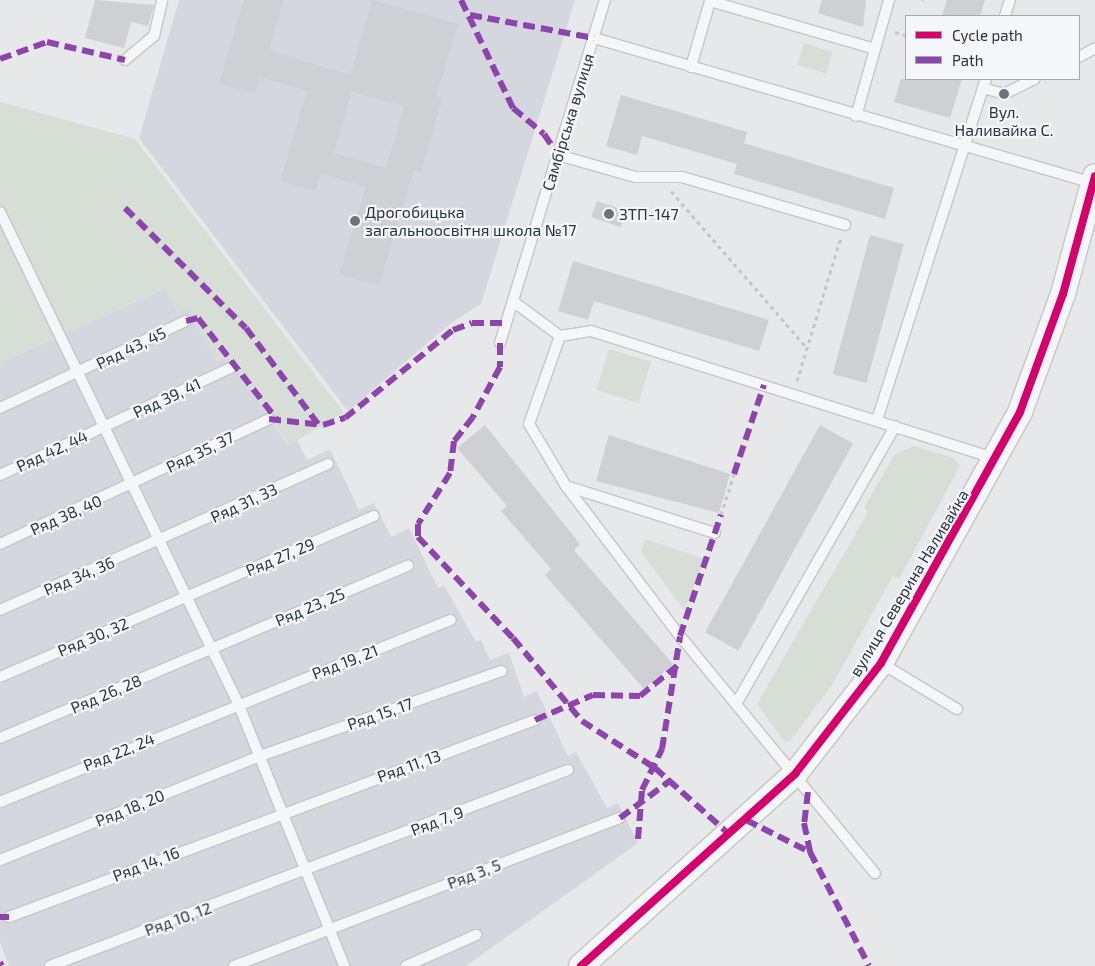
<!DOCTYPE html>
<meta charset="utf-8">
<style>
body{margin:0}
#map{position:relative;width:1095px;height:966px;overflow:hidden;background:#e6e8ea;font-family:"Exo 2",sans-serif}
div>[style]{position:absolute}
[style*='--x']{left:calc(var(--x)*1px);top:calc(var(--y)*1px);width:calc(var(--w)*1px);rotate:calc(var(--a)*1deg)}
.built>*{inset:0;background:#d4d7dd}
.green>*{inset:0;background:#d6ded6;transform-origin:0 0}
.building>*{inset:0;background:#ced0d3;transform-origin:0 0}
.path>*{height:3px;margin-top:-1.5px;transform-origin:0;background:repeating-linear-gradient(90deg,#c5c6ca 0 4px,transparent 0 8px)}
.roads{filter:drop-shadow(1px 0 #c4c6c8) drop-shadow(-1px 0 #c4c6c8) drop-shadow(0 1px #c4c6c8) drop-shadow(0 -1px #c4c6c8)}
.service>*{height:10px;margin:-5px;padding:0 5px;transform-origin:5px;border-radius:5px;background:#f5f6f7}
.tertiary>*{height:24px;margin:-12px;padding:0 12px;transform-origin:12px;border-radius:12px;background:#f5f6f7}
.quiet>*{height:6px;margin-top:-3px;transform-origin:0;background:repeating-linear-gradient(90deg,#8e44ad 0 12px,transparent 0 18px)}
.cycleway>*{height:8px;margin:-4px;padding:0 4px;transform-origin:4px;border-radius:4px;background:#d6006c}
.dots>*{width:14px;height:14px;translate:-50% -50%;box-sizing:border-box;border:2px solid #f4f6f9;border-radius:50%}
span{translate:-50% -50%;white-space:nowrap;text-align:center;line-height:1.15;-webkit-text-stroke:4.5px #f4f6f9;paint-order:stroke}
.poi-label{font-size:16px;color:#2b3445}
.left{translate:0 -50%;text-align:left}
.street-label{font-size:16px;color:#2b3445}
.legend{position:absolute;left:905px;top:15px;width:175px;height:65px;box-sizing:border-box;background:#f4f6f9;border:1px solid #a4a8b1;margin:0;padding:6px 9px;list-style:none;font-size:15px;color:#2b3445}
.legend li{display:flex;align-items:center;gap:10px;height:25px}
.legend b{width:25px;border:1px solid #a4a8b1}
</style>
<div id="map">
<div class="built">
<div style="clip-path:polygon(179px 0,575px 0,481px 304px,451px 323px,348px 411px,139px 138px)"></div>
<div style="clip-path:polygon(165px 288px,177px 311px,187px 307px,217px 362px,229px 357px,288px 445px,297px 440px,307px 460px,330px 449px,359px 510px,374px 503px,391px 537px,409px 528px,438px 588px,444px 585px,476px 642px,481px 640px,490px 660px,509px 653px,524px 697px,537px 691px,568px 756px,576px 752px,607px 808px,618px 803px,638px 843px,466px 966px,9px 966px,0 942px,0 363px)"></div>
</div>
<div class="green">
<div style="left:804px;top:43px;width:30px;height:23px;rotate:17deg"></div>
<div style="clip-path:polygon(0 102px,135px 139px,344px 413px,289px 445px,229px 357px,217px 362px,187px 307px,177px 311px,164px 288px,0 363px)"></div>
<div style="left:609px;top:349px;width:44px;height:43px;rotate:17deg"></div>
<div style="clip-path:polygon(914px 446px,953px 458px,960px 466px,899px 579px,893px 576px,832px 685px,790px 741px,784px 741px,757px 704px,867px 514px,865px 506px,895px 454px)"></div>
<div style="clip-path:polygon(645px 539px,705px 559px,684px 610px,641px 552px)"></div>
</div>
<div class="building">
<div style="clip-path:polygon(95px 0,154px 5px,148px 26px,131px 22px,124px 48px,85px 38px)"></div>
<div style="clip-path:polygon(evenodd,244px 0,284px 0,269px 50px,350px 75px,372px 0,458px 24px,436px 96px,443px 98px,421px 172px,414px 170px,379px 286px,339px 274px,366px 187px,321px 173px,316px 191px,280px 181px,307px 91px,260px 77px,255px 94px,219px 83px,244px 0,352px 92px,404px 106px,386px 168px,334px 153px,352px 92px)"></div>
<div style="clip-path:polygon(822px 0,866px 0,863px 27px,818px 13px)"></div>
<div style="clip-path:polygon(947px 0,985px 0,980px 16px,942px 16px)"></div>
<div style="clip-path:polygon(901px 79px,962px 79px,950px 118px,894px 102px)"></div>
<div style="clip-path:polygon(621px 95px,747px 132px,744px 143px,894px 188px,885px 219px,734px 174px,737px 164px,642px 136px,637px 155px,606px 146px)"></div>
<div style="left:597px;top:201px;width:31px;height:17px;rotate:19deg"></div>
<div style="left:870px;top:235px;width:35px;height:144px;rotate:15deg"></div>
<div style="clip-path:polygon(573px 261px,769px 320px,759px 351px,594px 301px,588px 320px,558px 311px)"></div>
<div style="clip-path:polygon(485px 425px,580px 544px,574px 550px,673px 664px,644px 689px,545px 575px,551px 569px,501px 511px,507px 506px,457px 448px)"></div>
<div style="left:820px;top:425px;width:38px;height:237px;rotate:29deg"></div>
<div style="clip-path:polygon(609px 435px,730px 474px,719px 513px,596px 481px)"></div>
</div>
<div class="path">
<div style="--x:923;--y:1;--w:1;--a:-45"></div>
<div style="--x:895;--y:32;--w:11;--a:15"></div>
<div style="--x:671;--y:191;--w:208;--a:49.1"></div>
<div style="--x:797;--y:381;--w:151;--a:-73"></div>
<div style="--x:721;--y:515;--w:43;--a:-72.4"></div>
</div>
<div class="roads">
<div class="service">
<div style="--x:1005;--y:16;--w:17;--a:-73"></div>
<div style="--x:594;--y:38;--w:520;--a:16.2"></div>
<div style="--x:1079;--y:57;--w:18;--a:-29"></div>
<div style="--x:125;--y:60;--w:38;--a:-40"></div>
<div style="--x:154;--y:36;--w:37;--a:-77"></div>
<div style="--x:691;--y:67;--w:69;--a:-73.9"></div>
<div style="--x:710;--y:1;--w:172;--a:16.2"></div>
<div style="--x:983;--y:88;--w:22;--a:16"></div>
<div style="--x:1004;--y:94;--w:34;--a:-26"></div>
<div style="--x:856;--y:116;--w:121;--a:-74.1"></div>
<div style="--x:558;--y:155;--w:80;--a:15.9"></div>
<div style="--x:635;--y:177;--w:47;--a:0"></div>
<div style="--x:682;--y:177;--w:170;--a:16.4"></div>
<div style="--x:0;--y:212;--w:546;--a:64.14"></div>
<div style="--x:238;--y:703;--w:284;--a:68"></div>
<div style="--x:514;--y:302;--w:57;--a:36.5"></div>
<div style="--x:560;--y:336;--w:31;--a:-9"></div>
<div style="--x:591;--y:331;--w:423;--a:17.5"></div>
<div style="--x:560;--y:336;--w:93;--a:109.4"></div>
<div style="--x:529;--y:424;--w:72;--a:59.2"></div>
<div style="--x:566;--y:486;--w:188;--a:52.8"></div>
<div style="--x:680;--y:636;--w:307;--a:50.6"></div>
<div style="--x:500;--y:343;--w:359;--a:-73"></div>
<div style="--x:0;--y:408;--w:205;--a:-25.1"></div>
<div style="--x:877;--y:420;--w:358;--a:-72.3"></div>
<div style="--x:0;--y:475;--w:254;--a:-24.9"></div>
<div style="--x:566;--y:486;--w:156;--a:17.5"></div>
<div style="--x:0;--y:544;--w:297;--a:-24.9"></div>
<div style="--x:0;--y:610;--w:359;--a:-24"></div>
<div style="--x:881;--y:663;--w:89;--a:31.2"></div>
<div style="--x:0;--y:677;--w:407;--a:-23.3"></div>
<div style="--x:736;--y:704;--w:320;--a:-60.2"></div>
<div style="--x:0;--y:738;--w:443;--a:-22.9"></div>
<div style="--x:0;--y:802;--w:486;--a:-22"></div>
<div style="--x:0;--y:860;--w:280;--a:-21.8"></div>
<div style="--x:260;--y:756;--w:256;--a:-19.4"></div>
<div style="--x:9;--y:917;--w:562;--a:-20.53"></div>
<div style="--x:50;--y:966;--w:554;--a:-20.73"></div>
<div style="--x:234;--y:966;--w:413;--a:-21"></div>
<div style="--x:406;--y:966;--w:77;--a:-23.9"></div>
</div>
<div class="tertiary">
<div style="--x:581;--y:966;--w:288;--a:-41.9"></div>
<div style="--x:795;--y:774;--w:140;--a:-52.2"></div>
<div style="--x:881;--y:663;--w:287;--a:-61"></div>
<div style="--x:1020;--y:412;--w:126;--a:-70"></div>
<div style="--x:1063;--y:294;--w:122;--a:-74.8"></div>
</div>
</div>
<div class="quiet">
<div style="--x:461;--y:0;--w:120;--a:64.3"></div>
<div style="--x:513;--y:108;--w:40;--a:40"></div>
<div style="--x:544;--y:134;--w:25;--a:56"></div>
<div style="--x:470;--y:15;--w:126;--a:10.5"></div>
<div style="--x:0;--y:59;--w:50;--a:-19.9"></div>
<div style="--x:47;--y:42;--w:80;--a:13"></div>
<div style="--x:125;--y:208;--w:170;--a:44.8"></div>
<div style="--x:246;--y:328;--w:120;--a:53.1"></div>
<div style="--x:186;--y:321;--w:12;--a:-14"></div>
<div style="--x:198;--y:318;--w:129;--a:52.2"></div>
<div style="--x:500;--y:343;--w:24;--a:90"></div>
<div style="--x:500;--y:367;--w:57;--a:118.4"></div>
<div style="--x:473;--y:417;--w:31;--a:128"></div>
<div style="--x:454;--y:441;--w:32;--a:97"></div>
<div style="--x:450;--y:473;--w:60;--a:122.1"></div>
<div style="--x:418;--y:524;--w:13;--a:90"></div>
<div style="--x:418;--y:537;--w:139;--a:46.8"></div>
<div style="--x:513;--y:638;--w:108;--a:50.3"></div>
<div style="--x:582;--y:721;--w:87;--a:32.8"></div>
<div style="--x:655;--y:768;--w:101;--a:41.8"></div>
<div style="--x:269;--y:419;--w:54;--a:6.3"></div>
<div style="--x:323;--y:425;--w:23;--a:-18"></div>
<div style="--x:345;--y:418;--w:139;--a:-39.2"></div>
<div style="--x:453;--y:330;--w:20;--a:-20"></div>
<div style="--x:472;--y:323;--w:35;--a:0"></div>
<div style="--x:734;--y:474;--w:94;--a:-71.4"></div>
<div style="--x:535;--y:720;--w:63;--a:-23.3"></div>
<div style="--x:593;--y:695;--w:47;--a:1.2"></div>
<div style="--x:640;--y:696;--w:49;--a:-39.2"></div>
<div style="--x:808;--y:792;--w:31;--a:97"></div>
<div style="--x:804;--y:823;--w:30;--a:78"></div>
<div style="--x:620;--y:818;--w:64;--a:-36.7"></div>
<div style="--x:746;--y:820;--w:72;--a:26.6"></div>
<div style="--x:810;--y:852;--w:128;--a:62.6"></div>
<div style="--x:638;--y:839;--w:49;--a:-85.3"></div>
<div style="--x:642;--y:790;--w:46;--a:-64"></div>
<div style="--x:662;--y:749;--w:114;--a:-80.9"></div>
<div style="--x:680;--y:636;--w:128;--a:-71.3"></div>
<div style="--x:0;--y:917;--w:9;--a:0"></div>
<div style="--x:0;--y:962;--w:4;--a:63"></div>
</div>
<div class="cycleway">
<div style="--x:581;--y:966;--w:288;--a:-41.9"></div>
<div style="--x:795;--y:774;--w:140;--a:-52.2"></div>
<div style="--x:881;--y:663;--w:287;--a:-61"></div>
<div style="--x:1020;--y:412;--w:126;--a:-70"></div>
<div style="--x:1063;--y:294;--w:122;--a:-74.8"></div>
</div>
<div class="dots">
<div style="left:1004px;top:94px;background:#6c737f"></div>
<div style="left:609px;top:214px;background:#6c737f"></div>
<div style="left:355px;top:221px;background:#6c737f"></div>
</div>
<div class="poi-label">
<span style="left:1004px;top:121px">Вул.<br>Наливайка С.</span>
<span class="left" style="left:365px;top:221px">Дрогобицька<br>загальноосвітня школа №17</span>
<span class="left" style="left:619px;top:214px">ЗТП-147</span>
</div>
<div class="street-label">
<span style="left:568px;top:122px;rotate:-73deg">Самбірська вулиця</span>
<span style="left:131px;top:348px;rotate:-26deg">Ряд 43, 45</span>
<span style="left:167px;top:398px;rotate:-25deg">Ряд 39, 41</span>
<span style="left:52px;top:451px;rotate:-25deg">Ряд 42, 44</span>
<span style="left:200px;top:452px;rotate:-26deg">Ряд 35, 37</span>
<span style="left:244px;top:503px;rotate:-25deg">Ряд 31, 33</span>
<span style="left:66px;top:515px;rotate:-24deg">Ряд 38, 40</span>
<span style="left:280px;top:557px;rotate:-23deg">Ряд 27, 29</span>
<span style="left:79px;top:576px;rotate:-23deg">Ряд 34, 36</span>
<span style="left:909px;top:583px;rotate:-59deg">вулиця Северина Наливайка</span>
<span style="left:310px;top:607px;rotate:-23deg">Ряд 23, 25</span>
<span style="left:93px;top:637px;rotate:-23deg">Ряд 30, 32</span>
<span style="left:345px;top:662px;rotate:-21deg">Ряд 19, 21</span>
<span style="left:106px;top:694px;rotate:-23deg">Ряд 26, 28</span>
<span style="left:380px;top:714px;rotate:-19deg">Ряд 15, 17</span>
<span style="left:119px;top:752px;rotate:-22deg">Ряд 22, 24</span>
<span style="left:409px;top:766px;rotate:-20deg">Ряд 11, 13</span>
<span style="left:130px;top:808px;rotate:-22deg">Ряд 18, 20</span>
<span style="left:437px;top:821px;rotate:-21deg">Ряд 7, 9</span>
<span style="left:146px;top:864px;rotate:-21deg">Ряд 14, 16</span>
<span style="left:474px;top:874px;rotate:-21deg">Ряд 3, 5</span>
<span style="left:178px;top:919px;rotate:-20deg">Ряд 10, 12</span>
</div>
<ul class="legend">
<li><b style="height:6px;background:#d6006c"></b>Cycle path</li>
<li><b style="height:6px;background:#8e44ad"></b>Path</li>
</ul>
</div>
